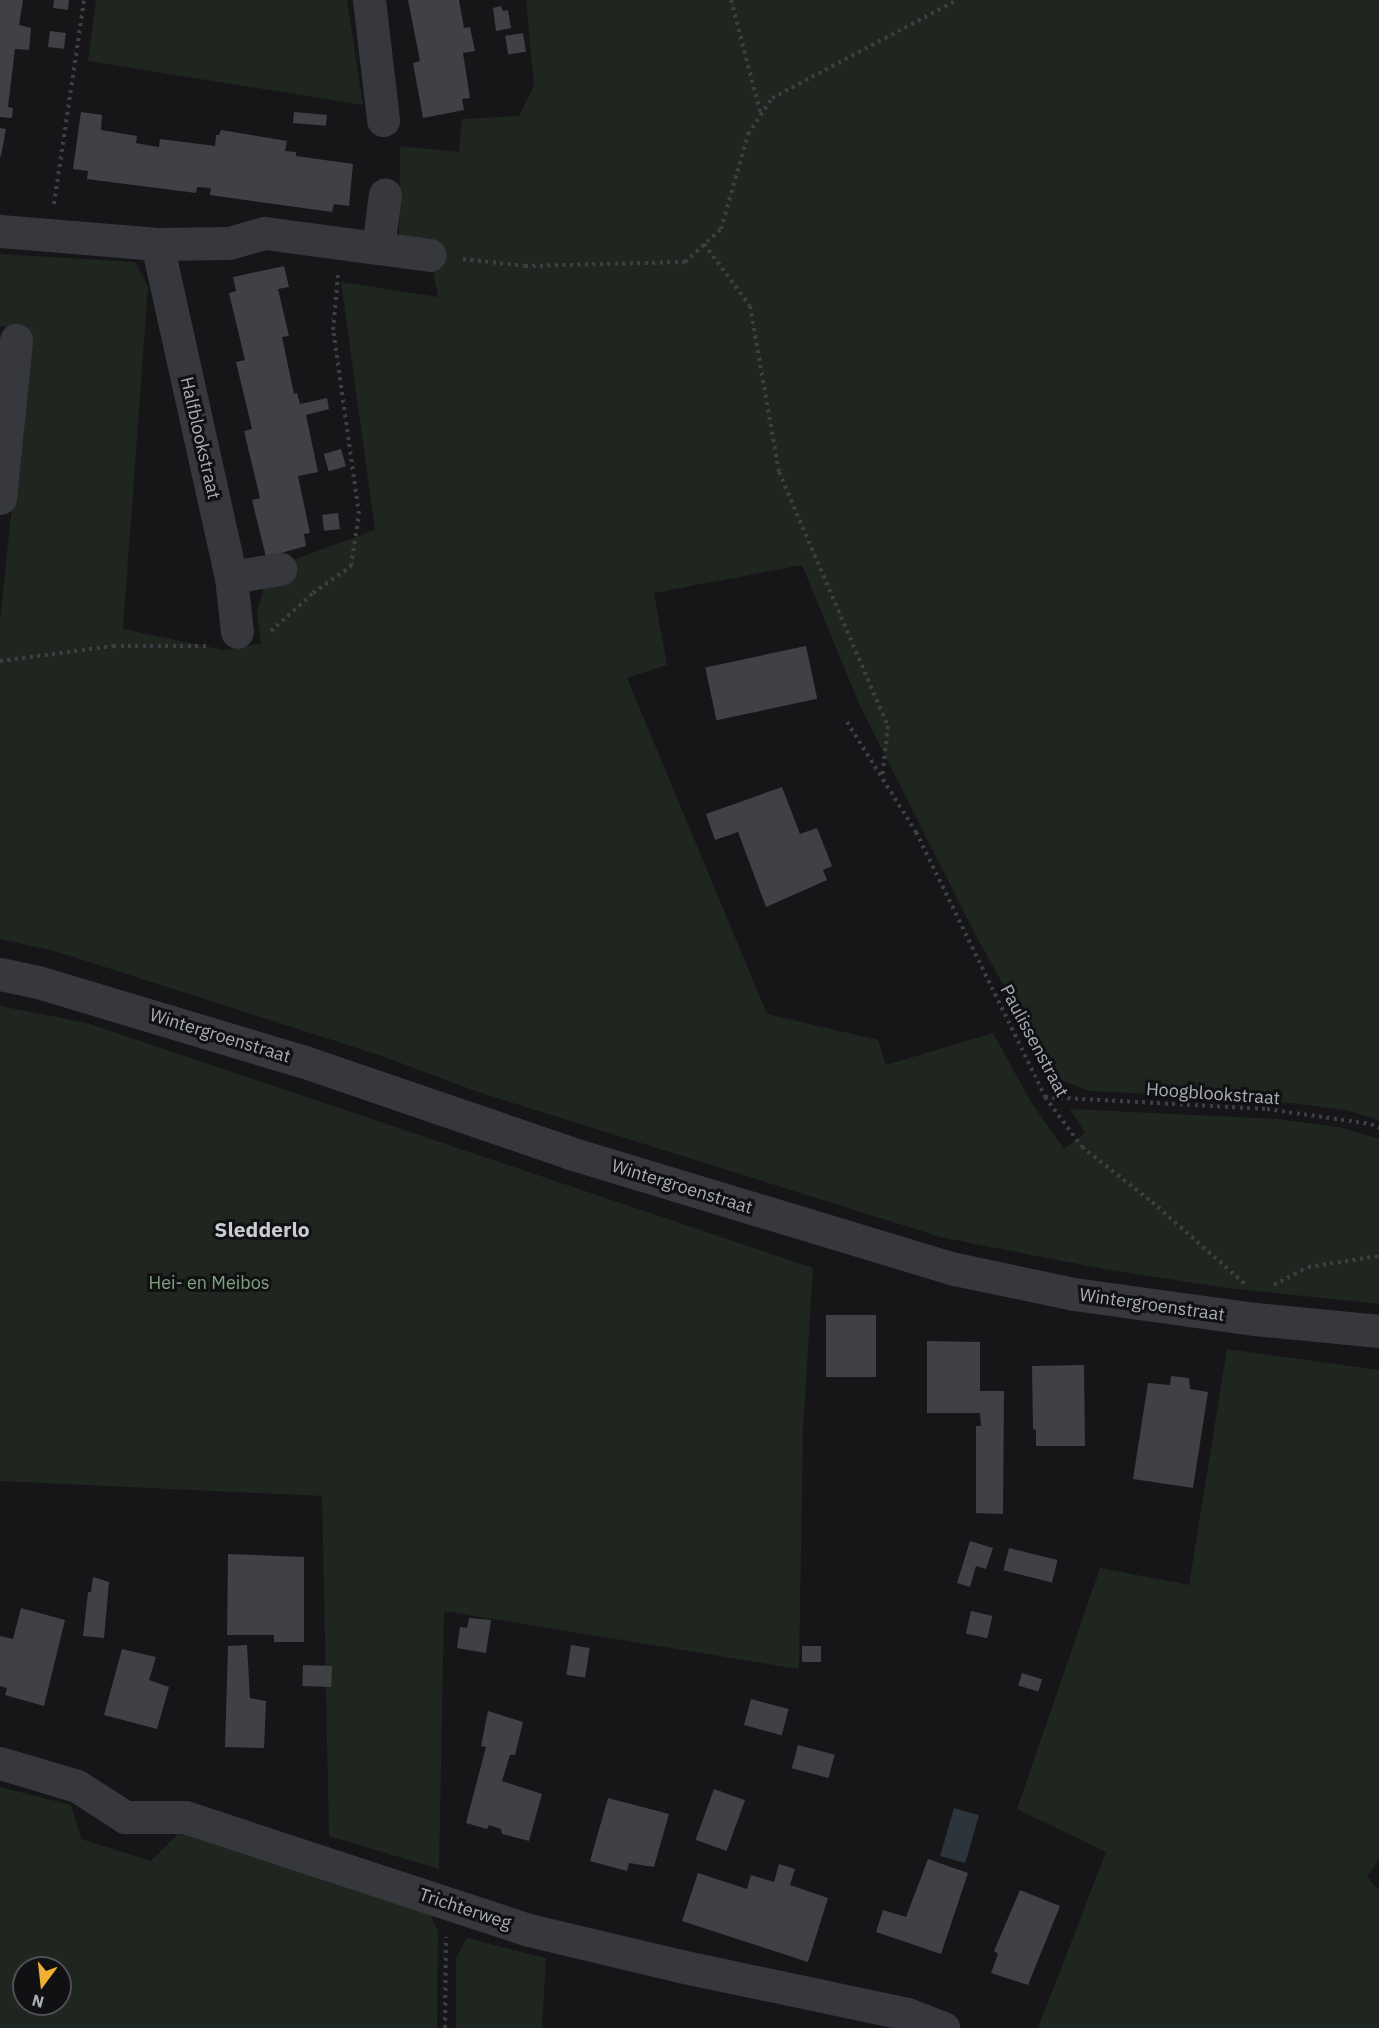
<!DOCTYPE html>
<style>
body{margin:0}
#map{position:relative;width:1379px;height:2028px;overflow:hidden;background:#161618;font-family:"IBM Plex Sans",sans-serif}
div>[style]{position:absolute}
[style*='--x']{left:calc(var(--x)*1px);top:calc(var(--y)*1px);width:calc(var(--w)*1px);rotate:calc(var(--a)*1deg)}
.green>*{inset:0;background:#1e261f}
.water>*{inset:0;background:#2c353c;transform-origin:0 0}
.building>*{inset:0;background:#404145;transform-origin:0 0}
.path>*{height:4px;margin-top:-2px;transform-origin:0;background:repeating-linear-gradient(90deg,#3d3f44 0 3px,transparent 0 7.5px)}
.minor>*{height:33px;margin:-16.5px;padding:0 16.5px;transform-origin:16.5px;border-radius:16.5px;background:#37383d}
span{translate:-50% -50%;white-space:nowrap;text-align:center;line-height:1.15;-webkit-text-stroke:6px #111113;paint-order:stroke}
.street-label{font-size:18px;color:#a8adb8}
.park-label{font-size:18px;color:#7fa381}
.quarter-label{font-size:21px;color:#c9ccd4;font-weight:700}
.north{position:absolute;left:12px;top:1956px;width:60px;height:60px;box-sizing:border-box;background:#111113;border:2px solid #4d4f55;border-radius:50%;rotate:195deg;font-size:16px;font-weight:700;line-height:24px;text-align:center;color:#a8adb8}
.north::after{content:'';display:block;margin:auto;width:21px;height:27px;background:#f2b134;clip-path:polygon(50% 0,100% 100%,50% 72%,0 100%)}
</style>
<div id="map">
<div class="green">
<div style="clip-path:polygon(96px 0,347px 0,363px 105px,88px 61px)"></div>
<div style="clip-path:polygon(526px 0,1379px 0,1379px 1120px,1349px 1111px,1309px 1105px,1237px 1098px,1090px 1091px,1063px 1081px,1048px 1065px,975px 934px,860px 706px,802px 565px,654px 593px,667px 665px,627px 678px,767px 1014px,878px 1040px,886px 1065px,993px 1033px,1031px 1102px,1064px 1149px,1085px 1133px,1070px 1109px,1276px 1119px,1339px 1127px,1379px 1139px,1379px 1304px,1227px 1288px,1104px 1269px,944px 1238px,478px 1092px,382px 1056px,58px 952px,0 939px,0 622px,30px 330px,0 326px,0 254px,135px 262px,148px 287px,123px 629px,223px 650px,261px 644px,257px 611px,264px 587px,295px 578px,293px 560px,375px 530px,341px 282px,438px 297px,433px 270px,399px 238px,400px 146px,459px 152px,462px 119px,519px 116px,534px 86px)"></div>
<div style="clip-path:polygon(0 1006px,87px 1023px,813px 1268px,803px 1430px,799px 1669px,444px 1611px,439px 1869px,329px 1836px,322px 1496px,0 1481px)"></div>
<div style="clip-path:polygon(1227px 1349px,1379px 1370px,1379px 1859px,1367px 1877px,1379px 1890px,1379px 2028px,1038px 2028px,1106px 1852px,1017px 1809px,1100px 1568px,1189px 1585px)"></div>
<div style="clip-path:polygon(evenodd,0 1787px,71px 1805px,81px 1839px,151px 1861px,183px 1829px,427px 1908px,438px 1931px,437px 2028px,0 2028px,0 1787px,24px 1968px,60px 1968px,60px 2004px,24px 2004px,24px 1968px)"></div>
<div style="clip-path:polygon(467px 1938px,546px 1958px,542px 2028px,456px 2028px,456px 1958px)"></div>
</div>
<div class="water">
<div style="left:954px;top:1808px;width:26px;height:50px;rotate:16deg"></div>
</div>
<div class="building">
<div style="clip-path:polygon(0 0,23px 0,19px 25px,31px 28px,29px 50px,15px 49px,8px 107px,13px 108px,12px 118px,0 117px)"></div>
<div style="clip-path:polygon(54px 0,69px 0,68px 10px,53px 8px)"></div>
<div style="clip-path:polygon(408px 0,459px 0,464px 28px,470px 27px,475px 51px,463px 53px,470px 98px,462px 99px,464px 110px,423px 118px,413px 63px,420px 61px)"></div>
<div style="clip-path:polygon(501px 6px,503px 11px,508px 10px,511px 28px,496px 31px,493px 8px)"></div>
<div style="left:50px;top:31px;width:16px;height:16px;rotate:7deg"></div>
<div style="left:523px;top:33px;width:19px;height:18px;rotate:81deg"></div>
<div style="clip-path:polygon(81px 112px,102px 115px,101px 130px,137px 136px,136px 143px,146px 145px,159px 147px,160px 139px,215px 146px,216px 135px,219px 135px,221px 130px,287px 141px,285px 151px,296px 152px,296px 156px,353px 164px,349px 206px,334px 204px,332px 212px,210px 195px,211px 188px,197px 187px,196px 193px,87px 179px,88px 171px,73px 169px)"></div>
<div style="left:294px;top:112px;width:33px;height:11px;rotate:5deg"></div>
<div style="clip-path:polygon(0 128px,6px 129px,1px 156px,0 156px)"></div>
<div style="clip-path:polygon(284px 266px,289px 287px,278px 289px,289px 336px,282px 337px,294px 394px,297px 393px,300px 404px,327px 398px,329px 409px,306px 415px,318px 472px,298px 476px,310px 533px,304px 534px,306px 546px,266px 557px,252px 500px,260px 498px,244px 431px,252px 429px,236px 362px,245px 360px,229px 293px,236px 291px,233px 277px)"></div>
<div style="left:341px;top:449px;width:18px;height:18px;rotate:74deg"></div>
<div style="left:338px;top:513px;width:16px;height:16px;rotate:83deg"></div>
<div style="left:806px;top:646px;width:54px;height:103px;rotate:78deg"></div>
<div style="clip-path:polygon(782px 787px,800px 834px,817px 828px,832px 866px,823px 870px,827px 880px,766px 907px,738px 832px,715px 840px,706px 814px)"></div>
<div style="left:826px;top:1315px;width:50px;height:62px"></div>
<div style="clip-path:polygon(927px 1341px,980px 1342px,980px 1391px,1004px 1391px,1003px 1514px,976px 1513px,976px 1426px,981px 1426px,980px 1413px,927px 1413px)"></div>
<div style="clip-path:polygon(1084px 1365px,1085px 1446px,1036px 1446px,1036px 1430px,1033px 1429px,1032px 1366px)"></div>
<div style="clip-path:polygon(1171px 1376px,1189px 1378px,1190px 1389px,1208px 1392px,1193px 1488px,1133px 1479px,1148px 1383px,1170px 1385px)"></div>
<div style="clip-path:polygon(970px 1541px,993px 1548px,986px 1569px,976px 1566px,970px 1587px,957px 1583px)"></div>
<div style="left:1009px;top:1548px;width:50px;height:23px;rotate:14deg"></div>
<div style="clip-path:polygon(228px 1554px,304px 1557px,304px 1642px,274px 1642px,274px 1635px,227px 1635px)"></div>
<div style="clip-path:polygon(93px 1577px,109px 1582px,104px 1638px,83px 1636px,88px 1592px,91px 1592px)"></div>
<div style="clip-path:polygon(21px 1608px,65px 1620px,44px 1706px,5px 1695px,7px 1688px,0 1686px,0 1636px,13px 1639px)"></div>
<div style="left:971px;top:1611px;width:22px;height:23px;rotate:13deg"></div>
<div style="clip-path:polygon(469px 1618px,491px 1620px,486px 1653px,457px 1648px,460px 1627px,467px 1628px)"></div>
<div style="clip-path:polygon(247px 1645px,250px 1698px,266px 1701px,264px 1748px,225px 1747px,228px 1646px)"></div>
<div style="left:571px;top:1645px;width:19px;height:30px;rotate:9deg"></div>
<div style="left:802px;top:1646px;width:19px;height:16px"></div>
<div style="clip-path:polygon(122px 1649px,156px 1657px,149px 1680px,169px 1687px,157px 1729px,104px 1715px)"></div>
<div style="left:303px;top:1665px;width:29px;height:21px;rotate:2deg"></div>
<div style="left:1022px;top:1673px;width:21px;height:13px;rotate:17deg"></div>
<div style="left:751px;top:1699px;width:39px;height:27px;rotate:15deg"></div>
<div style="clip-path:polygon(488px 1711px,523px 1722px,515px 1755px,510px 1755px,502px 1781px,542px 1794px,529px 1841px,502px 1834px,501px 1829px,489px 1825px,487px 1829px,466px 1823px,486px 1747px,481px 1746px)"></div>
<div style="left:798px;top:1745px;width:38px;height:24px;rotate:15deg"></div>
<div style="left:714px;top:1789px;width:33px;height:54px;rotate:20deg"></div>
<div style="clip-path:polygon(608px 1798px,669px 1814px,654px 1867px,629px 1863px,627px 1871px,590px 1861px)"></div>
<div style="clip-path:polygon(928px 1859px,968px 1873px,941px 1954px,876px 1932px,883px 1910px,906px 1917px)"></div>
<div style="clip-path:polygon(779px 1864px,795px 1869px,790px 1885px,828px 1898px,808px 1962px,682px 1921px,698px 1873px,747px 1889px,751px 1875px,774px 1882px)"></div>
<div style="clip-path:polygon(1020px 1890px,1060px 1906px,1028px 1985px,991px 1973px,998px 1954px,994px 1951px)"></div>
</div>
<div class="path">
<div style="--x:731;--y:0;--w:119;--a:75.4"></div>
<div style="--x:54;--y:204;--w:206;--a:-81.6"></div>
<div style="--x:704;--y:244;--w:77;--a:53.4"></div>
<div style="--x:750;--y:306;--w:169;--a:80.1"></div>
<div style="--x:779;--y:472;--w:276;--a:66.8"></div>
<div style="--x:888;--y:726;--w:52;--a:96.6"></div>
<div style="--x:463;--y:259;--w:62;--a:6.4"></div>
<div style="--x:525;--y:266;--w:160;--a:-1.4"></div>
<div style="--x:685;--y:262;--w:49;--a:-42.5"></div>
<div style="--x:721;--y:229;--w:99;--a:-74.1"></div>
<div style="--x:748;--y:134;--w:43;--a:-56.3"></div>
<div style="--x:772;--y:98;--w:209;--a:-27.9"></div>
<div style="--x:271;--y:631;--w:57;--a:-42.1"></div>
<div style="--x:313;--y:593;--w:47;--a:-35.4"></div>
<div style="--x:351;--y:566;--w:53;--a:-81.3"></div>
<div style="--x:359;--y:514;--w:186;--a:-98"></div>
<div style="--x:333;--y:330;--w:55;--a:-84.8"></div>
<div style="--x:0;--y:661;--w:114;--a:-7.6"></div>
<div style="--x:113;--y:646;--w:94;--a:0"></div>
<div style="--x:847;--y:722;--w:130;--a:57.9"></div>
<div style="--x:916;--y:832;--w:295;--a:64"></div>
<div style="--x:1045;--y:1097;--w:62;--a:53.5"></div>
<div style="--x:1082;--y:1147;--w:89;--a:38.2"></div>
<div style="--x:1152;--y:1202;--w:123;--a:41.4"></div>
<div style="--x:1045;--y:1097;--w:222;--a:3.1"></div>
<div style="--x:1267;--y:1109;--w:105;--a:8.2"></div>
<div style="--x:1371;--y:1124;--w:9;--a:27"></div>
<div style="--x:1274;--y:1285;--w:38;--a:-28"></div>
<div style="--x:1308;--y:1267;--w:72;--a:-8.8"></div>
<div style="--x:445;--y:2028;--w:91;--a:-89.4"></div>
</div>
<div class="minor">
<div style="--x:369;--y:0;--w:121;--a:83.3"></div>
<div style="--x:0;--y:231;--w:158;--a:4.7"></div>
<div style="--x:157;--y:244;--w:72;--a:-0.8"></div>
<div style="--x:229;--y:243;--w:37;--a:-16"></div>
<div style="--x:265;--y:233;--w:114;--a:7.6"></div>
<div style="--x:378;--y:248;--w:54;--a:-82.6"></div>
<div style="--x:157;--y:244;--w:341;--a:77.5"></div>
<div style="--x:231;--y:577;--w:55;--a:83.8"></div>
<div style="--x:378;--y:248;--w:52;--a:7.7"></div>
<div style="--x:0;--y:498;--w:159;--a:-84.2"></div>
<div style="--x:231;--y:577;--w:50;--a:-9.3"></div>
<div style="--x:0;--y:974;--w:39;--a:12"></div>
<div style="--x:38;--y:982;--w:276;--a:16.7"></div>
<div style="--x:302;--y:1061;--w:283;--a:18.9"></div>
<div style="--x:570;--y:1153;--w:402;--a:16.8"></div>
<div style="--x:955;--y:1269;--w:122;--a:11.9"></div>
<div style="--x:1074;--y:1294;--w:183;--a:7.9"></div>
<div style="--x:1255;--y:1319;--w:125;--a:5.5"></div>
<div style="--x:0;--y:1763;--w:80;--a:16.6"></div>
<div style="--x:77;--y:1786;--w:57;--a:32.9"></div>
<div style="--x:125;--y:1817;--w:60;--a:0"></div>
<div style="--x:185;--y:1817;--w:362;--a:18.2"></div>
<div style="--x:529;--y:1930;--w:155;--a:13.4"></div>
<div style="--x:680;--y:1966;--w:232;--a:11.9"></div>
<div style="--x:907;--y:2014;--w:39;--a:21"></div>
</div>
<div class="street-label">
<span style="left:200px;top:438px;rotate:77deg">Halfblookstraat</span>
<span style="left:220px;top:1036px;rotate:17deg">Wintergroenstraat</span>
<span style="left:1034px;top:1041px;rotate:62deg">Paulissenstraat</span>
<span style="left:1213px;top:1094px;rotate:4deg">Hoogblookstraat</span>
<span style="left:682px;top:1187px;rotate:17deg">Wintergroenstraat</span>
<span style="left:1152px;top:1305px;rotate:8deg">Wintergroenstraat</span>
<span style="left:465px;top:1909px;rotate:18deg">Trichterweg</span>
</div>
<div class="park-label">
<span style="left:209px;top:1283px">Hei- en Meibos</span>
</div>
<div class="quarter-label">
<span style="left:262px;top:1229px">Sledderlo</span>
</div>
<div class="north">N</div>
</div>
